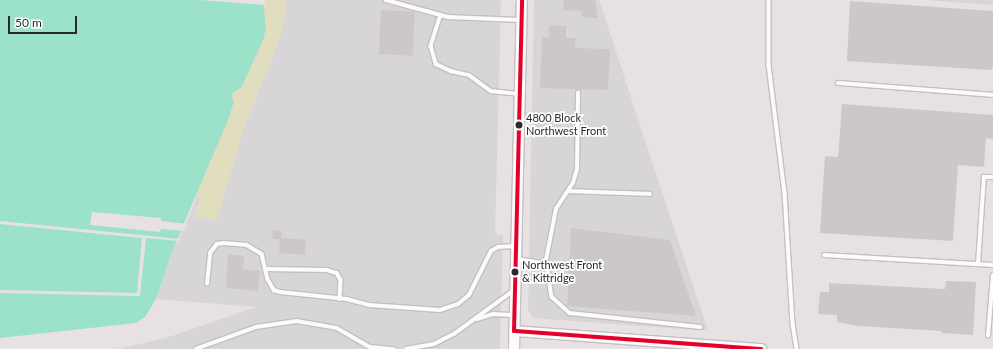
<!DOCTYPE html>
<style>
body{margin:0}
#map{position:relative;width:993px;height:349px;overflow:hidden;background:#e8e1e2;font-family:Lato,sans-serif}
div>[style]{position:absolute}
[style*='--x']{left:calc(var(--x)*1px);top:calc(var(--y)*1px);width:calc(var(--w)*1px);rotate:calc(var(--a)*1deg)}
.industrial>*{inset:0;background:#d7d5d8}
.green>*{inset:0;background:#e0debe}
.water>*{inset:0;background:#9ce2c8}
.pier>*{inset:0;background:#e8e1e2}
.building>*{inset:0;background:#cdc8c8;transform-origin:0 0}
.roads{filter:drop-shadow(1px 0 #c2c1c2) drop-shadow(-1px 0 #c2c1c2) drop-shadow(0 1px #c2c1c2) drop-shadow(0 -1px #c2c1c2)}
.lane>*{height:3.5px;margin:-1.75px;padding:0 1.75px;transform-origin:1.75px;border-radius:1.75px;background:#fcfafb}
.secondary>*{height:10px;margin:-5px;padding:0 5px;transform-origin:5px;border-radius:5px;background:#fcfafb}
.bus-1>*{height:4px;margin:-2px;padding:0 2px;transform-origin:2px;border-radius:2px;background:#e4002b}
.dots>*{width:11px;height:11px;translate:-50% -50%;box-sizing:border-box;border:2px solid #fff;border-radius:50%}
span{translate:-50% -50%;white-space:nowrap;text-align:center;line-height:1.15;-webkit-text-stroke:3.5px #fff;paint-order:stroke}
.bus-label{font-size:11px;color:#2a2a2a}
.left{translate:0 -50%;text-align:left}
.scale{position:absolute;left:8px;top:16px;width:69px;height:18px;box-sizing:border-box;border:2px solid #2a2a2a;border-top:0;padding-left:5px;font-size:12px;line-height:14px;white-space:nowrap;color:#2a2a2a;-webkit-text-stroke:3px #fff;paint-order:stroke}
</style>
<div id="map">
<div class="industrial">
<div style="clip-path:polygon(263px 0,501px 0,495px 234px,503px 235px,500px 349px,118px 349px,169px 337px,256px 307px,156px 299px,173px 249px,192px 210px)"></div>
<div style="clip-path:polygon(534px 0,599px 0,708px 331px,533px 318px,528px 310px)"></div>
<div style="clip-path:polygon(925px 0,993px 0,993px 5px)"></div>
</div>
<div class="green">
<div style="clip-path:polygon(263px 0,287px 0,282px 33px,243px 131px,217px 220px,195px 218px,200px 198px,195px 198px,197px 191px,228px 120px,233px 106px,233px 92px,241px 88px,263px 40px,266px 28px)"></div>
</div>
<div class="water">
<div style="clip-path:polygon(0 0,263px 0,266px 28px,263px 40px,241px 88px,233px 92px,231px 98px,234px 101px,228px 120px,173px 249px,156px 299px,145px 317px,136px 323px,0 338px)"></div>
</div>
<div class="pier">
<div style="clip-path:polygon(199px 0,265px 0,265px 5px)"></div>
<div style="clip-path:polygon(92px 212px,161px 218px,161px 221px,188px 224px,184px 231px,161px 229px,160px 232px,90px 225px)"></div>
<div style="clip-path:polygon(0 221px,180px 239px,179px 241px,146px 238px,140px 296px,0 293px,0 290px,137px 293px,142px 238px,0 224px)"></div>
</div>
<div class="building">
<div style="clip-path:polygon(564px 0,595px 0,598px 18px,582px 17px,582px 11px,563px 10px)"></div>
<div style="clip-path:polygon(850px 1px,993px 11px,993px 66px,991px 70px,847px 61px)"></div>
<div style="left:381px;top:10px;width:34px;height:44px;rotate:3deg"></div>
<div style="clip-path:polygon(549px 25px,566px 26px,566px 38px,576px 38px,575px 48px,610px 49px,608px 90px,540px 88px,542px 37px,549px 37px)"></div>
<div style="clip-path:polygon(842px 104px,993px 115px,993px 139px,986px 138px,984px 167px,958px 165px,953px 241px,820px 233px,825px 156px,838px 157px)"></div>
<div style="clip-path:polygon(571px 228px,670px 240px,696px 316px,567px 306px)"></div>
<div style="clip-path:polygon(273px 230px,282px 231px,281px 238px,306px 240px,305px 255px,279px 253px,280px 239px,272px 239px)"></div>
<div style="clip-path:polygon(228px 254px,244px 256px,243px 269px,260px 271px,258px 291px,226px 288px)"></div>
<div style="clip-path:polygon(946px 281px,976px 282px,973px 335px,942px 333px,942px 331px,858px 326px,837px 322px,837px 315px,818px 314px,820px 292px,829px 292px,829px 283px,945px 289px)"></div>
</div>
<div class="roads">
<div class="lane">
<div style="--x:386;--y:0;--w:64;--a:15.3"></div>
<div style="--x:448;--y:17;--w:72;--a:2.4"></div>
<div style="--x:769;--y:0;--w:65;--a:90"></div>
<div style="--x:769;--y:65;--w:129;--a:82.9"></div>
<div style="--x:785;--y:193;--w:131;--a:86.5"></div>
<div style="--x:793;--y:324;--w:25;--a:81"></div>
<div style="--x:441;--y:15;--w:33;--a:108"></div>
<div style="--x:431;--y:46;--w:19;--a:74"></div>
<div style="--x:436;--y:64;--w:17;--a:25"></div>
<div style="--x:451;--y:71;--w:18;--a:13"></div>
<div style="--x:469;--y:75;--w:27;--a:36"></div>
<div style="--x:491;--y:91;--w:27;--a:6"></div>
<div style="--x:838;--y:83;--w:155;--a:4.4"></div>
<div style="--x:569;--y:191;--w:81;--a:2.1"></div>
<div style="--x:824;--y:255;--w:169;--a:3.4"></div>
<div style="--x:517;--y:259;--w:25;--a:9"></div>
<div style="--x:542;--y:263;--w:6;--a:31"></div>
<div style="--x:547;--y:266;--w:31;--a:81"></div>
<div style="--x:552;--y:297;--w:24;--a:42"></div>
<div style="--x:570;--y:313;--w:131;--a:6.1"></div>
<div style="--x:978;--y:264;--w:87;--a:-86.1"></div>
<div style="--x:984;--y:177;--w:9;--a:0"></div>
<div style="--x:545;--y:265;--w:57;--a:-78.9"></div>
<div style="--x:556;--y:209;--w:31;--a:-57"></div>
<div style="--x:573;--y:183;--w:15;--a:-74"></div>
<div style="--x:577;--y:169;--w:76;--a:-89.2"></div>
<div style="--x:267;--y:269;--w:60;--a:1"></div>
<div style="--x:327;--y:270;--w:10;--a:17"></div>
<div style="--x:337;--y:273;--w:8;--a:60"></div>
<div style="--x:341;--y:280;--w:19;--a:93"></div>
<div style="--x:207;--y:284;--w:31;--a:-84"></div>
<div style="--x:210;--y:253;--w:11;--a:-52"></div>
<div style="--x:217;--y:244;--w:7;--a:-8"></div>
<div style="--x:224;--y:243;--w:23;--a:5"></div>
<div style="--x:247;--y:245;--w:17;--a:31"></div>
<div style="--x:262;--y:254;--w:26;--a:77"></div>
<div style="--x:268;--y:279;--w:13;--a:61"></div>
<div style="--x:274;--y:290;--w:6;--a:18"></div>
<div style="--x:280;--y:292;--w:67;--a:6"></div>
<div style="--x:347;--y:299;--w:23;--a:15"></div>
<div style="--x:369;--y:305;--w:71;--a:4"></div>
<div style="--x:440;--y:310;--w:19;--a:-18"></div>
<div style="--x:458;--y:304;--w:14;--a:-39"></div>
<div style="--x:469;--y:295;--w:49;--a:-63.4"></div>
<div style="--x:491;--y:251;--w:8;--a:-30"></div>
<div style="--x:498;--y:247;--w:17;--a:-3"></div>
<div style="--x:477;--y:319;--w:17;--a:-17"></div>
<div style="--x:493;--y:314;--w:21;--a:3"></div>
<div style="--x:988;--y:336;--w:61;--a:-85.3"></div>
<div style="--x:196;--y:349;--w:64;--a:-20.1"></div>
<div style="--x:256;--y:327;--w:41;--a:-8.3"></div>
<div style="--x:297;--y:321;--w:41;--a:9.9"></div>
<div style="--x:337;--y:328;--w:38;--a:30"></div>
<div style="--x:370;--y:347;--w:24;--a:5"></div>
<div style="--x:406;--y:349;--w:28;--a:-10"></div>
<div style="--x:434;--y:344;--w:22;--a:-27"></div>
<div style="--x:454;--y:334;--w:73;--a:-36.1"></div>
</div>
<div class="secondary">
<div style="--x:514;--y:331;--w:248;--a:4.2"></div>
<div style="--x:514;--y:349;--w:349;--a:-88.7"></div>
</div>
</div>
<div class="bus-1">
<div style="--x:514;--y:331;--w:331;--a:-88.6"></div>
<div style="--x:514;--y:331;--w:248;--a:4.2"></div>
</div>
<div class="dots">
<div style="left:519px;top:125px;background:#2a2a2a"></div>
<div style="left:515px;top:272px;background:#2a2a2a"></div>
</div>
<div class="bus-label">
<span class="left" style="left:526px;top:125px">4800 Block<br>Northwest Front</span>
<span class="left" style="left:522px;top:272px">Northwest Front<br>&amp; Kittridge</span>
</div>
<div class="scale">50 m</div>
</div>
